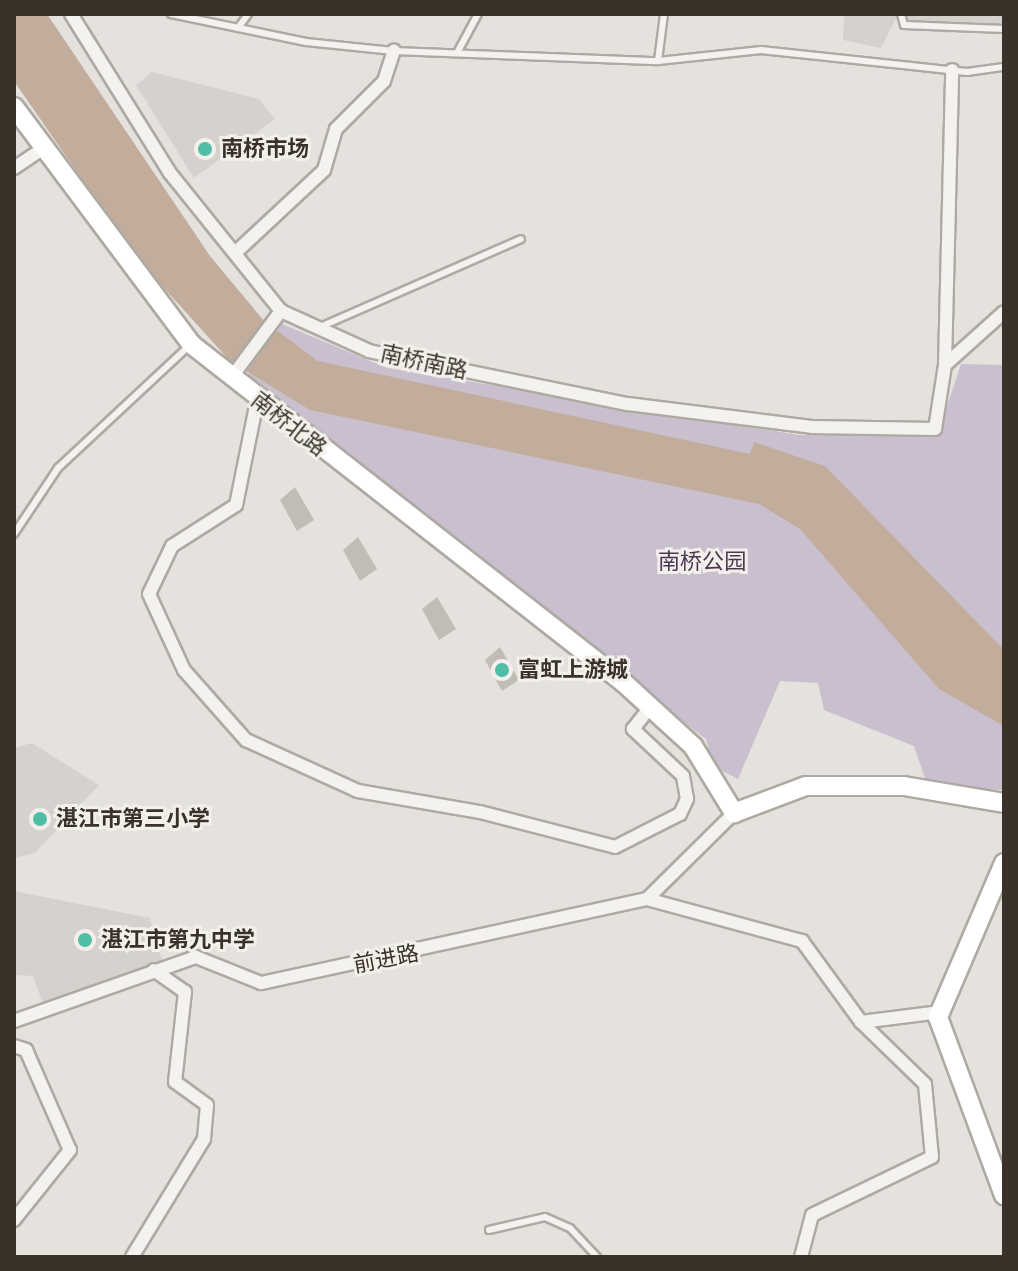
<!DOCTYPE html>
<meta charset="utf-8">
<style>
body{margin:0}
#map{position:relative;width:1018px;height:1271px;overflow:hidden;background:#e5e2dd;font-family:"Archivo Narrow","Noto Sans SC",sans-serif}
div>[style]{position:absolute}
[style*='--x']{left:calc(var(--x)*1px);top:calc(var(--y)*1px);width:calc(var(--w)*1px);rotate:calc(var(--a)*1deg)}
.built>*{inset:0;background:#d6d1cc}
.green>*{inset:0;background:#c9bfce}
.water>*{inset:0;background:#c2ad9c}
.building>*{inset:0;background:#c1bcb5}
.roads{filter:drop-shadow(2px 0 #aeaaa3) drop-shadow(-2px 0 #aeaaa3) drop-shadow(0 2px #aeaaa3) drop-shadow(0 -2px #aeaaa3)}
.lane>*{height:6px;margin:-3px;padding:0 3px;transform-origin:3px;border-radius:3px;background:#f4f2ef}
.street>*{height:12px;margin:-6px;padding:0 6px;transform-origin:6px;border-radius:6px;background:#f4f2ef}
.secondary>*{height:18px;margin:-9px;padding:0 9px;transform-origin:9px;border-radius:9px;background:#fff}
.dots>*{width:22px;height:22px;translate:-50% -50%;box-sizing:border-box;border:4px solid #f3f0ec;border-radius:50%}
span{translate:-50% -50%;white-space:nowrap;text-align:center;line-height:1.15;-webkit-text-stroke:6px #f3f0ec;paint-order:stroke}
.poi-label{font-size:22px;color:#3a3229;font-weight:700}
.left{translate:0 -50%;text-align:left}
.street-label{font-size:22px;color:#3a3229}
.park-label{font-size:22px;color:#4d3854}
.frame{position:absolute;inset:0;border:16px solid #3a3229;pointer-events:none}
</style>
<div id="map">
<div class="built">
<div style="clip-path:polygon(844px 14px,1004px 14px,1004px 27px,945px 33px,896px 18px,881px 48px,843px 40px)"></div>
<div style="clip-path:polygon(152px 72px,259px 99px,275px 119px,194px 178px,136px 85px)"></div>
<div style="clip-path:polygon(32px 743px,99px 785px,35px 853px,14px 858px,14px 748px)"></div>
<div style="clip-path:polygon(14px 891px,150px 918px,162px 961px,43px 1004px,33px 976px,14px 975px)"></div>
</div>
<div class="green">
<div style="clip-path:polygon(282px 324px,387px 368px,799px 435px,937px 436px,961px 364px,1004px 365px,1004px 790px,928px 787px,914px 746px,824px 710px,818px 683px,780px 681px,738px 779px,714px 767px,706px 739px,241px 385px)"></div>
</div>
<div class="water">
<div style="clip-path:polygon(14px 14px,47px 14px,210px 256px,264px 321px,318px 361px,750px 454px,754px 442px,825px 466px,1004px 650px,1004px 726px,939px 689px,800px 529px,759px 504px,310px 410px,230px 361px,135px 256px,14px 81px)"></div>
</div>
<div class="building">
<div style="clip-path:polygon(295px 487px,314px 520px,297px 531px,280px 500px)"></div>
<div style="clip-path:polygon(358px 537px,377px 569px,360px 581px,343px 550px)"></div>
<div style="clip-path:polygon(437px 597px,456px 629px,439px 640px,422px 609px)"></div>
<div style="clip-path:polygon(500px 647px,519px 680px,502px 691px,485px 660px)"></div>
</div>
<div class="roads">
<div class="lane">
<div style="--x:171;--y:14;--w:138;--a:11.7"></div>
<div style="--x:306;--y:42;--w:88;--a:5.8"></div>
<div style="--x:394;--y:51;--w:264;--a:2.2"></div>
<div style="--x:658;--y:61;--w:104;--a:-6.1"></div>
<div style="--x:761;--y:50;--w:207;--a:6.1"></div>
<div style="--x:967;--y:72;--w:37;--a:-8"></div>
<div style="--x:901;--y:14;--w:11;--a:75"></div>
<div style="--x:904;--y:25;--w:100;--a:2.3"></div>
<div style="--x:238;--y:28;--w:17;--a:-54"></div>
<div style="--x:457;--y:53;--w:44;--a:-61.7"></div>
<div style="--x:658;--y:61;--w:47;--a:-82.7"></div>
<div style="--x:320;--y:327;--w:219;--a:-23.6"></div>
<div style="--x:14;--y:534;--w:79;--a:-56.3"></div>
<div style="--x:58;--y:468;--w:180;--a:-43"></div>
<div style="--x:489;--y:1230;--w:57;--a:-13.1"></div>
<div style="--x:545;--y:1217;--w:27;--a:24"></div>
<div style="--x:570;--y:1228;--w:40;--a:47"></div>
</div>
<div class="street">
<div style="--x:71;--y:14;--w:187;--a:58.1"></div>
<div style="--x:170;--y:173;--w:177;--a:51.2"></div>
<div style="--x:281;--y:311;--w:97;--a:24.4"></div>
<div style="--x:369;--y:351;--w:264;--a:11.6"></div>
<div style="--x:628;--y:404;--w:185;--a:7.1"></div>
<div style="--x:812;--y:427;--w:123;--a:0.9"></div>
<div style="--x:935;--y:429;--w:65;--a:-81.1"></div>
<div style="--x:945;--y:365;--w:79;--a:-41.9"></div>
<div style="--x:14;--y:168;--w:32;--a:-34"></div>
<div style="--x:235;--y:253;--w:122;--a:-43"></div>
<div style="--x:324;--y:170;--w:43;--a:-73.7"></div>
<div style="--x:336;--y:129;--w:68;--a:-45"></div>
<div style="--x:384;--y:81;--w:32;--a:-72"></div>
<div style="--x:945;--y:365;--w:295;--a:-88.6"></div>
<div style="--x:231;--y:378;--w:84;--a:-53.3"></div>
<div style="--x:256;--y:406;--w:101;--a:101.4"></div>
<div style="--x:236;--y:505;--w:76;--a:147.4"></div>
<div style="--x:172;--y:546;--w:53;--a:115.6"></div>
<div style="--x:149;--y:594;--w:84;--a:65.3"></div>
<div style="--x:184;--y:670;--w:94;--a:48.5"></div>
<div style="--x:246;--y:740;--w:123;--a:24.5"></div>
<div style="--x:358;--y:791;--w:124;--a:9.8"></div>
<div style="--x:480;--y:812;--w:139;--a:14.5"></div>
<div style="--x:615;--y:847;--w:73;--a:-26.9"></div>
<div style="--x:680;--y:814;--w:17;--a:-65"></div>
<div style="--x:687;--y:799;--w:23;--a:-100"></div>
<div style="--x:683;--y:776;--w:69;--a:-136.8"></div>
<div style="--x:633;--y:729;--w:28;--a:-52"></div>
<div style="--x:647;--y:899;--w:161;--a:15.2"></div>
<div style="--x:802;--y:941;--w:100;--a:53.9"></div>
<div style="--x:14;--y:1021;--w:193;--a:-19.4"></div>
<div style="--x:196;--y:957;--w:70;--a:21.8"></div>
<div style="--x:261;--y:983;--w:395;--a:-12.3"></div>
<div style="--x:647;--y:899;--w:122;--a:-44.7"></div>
<div style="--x:14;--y:1046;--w:13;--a:18"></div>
<div style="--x:26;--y:1050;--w:109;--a:66.3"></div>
<div style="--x:70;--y:1150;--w:90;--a:128.7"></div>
<div style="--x:132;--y:1257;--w:138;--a:-58.6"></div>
<div style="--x:204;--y:1139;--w:34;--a:-85"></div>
<div style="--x:207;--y:1105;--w:39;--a:-144"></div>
<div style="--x:175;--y:1082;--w:91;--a:-83.7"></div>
<div style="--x:185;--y:992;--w:38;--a:-145"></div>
<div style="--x:801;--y:1257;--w:43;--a:-75.3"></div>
<div style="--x:812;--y:1215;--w:133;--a:-25.8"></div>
<div style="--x:932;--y:1157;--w:73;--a:-95.5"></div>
<div style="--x:925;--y:1084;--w:89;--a:-135.9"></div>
<div style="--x:861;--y:1022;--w:80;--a:-7.2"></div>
</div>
<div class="secondary">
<div style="--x:14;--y:107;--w:296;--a:53.2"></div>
<div style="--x:191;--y:344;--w:549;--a:38.04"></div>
<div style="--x:623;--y:682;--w:95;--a:42.4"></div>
<div style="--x:693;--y:746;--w:79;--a:58.5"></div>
<div style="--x:734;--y:813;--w:77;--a:-20.6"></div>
<div style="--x:806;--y:786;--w:98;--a:0"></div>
<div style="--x:904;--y:786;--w:101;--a:9.6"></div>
<div style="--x:1004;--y:863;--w:168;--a:113.2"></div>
<div style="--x:938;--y:1017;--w:190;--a:69.7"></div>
</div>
</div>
<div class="dots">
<div style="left:205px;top:149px;background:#50bda5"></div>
<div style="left:502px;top:670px;background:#50bda5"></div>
<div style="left:40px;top:819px;background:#50bda5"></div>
<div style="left:85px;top:940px;background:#50bda5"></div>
</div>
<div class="poi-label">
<span class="left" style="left:221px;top:149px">南桥市场</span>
<span class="left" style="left:518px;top:670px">富虹上游城</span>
<span class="left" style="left:56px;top:819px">湛江市第三小学</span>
<span class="left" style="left:101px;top:940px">湛江市第九中学</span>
</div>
<div class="street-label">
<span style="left:424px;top:362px;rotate:12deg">南桥南路</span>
<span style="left:289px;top:424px;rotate:38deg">南桥北路</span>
<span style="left:386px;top:959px;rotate:-11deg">前进路</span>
</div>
<div class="park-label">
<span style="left:702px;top:562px">南桥公园</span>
</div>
<div class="frame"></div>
</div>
